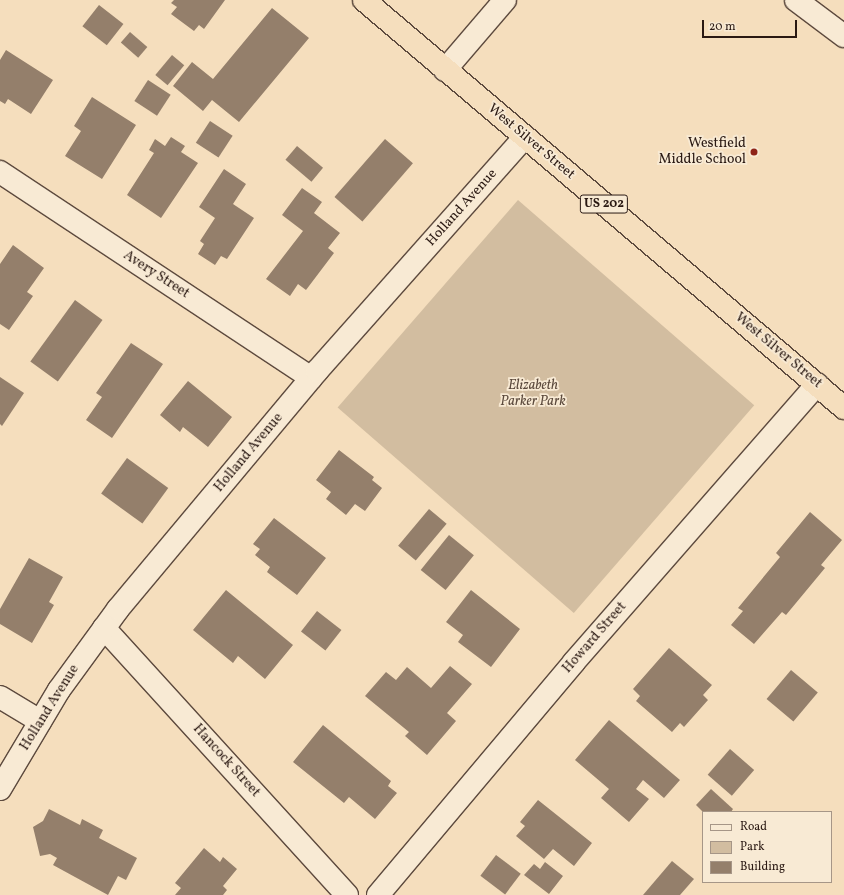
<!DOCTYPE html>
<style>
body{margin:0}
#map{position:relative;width:844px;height:895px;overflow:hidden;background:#f5debd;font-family:Vollkorn,serif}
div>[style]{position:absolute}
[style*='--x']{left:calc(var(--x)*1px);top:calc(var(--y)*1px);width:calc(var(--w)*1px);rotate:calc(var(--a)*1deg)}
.green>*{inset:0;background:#d2bda0;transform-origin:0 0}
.building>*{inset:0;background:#947f6b;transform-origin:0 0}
.roads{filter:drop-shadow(1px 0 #5d4a3e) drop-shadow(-1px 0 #5d4a3e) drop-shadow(0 1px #5d4a3e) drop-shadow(0 -1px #5d4a3e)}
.minor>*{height:22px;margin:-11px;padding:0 11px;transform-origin:11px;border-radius:11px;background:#f8ead4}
.highway>*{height:22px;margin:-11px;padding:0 11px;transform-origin:11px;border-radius:11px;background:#f5debd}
.dots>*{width:11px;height:11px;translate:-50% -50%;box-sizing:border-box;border:2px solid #f8ead4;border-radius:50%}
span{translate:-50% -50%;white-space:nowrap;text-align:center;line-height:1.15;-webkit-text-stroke:3.5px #f8ead4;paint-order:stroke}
.shield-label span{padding:1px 3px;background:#f8ead4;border:1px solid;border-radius:3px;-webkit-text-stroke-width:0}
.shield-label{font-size:13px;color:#2a1913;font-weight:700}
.street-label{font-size:14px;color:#2a1913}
.poi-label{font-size:14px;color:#2a1913}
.right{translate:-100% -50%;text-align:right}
.park-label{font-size:14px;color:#5c4a3d;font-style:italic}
.legend{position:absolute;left:702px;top:811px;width:130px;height:72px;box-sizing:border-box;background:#f8ead4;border:1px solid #a69687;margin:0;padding:5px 7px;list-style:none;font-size:12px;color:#2a1913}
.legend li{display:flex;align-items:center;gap:8px;height:20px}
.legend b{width:20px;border:1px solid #a69687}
.scale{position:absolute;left:702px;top:20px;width:95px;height:18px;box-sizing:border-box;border:2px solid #2a1913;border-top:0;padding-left:5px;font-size:12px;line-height:14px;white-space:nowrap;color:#2a1913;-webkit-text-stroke:3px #f8ead4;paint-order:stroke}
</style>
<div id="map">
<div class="green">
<div style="left:518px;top:200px;width:313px;height:275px;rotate:41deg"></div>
</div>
<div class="building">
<div style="clip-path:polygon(174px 0,225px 0,204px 29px,199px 25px,194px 31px,171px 14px,177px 7px,171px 3px)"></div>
<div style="left:99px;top:5px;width:31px;height:27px;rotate:38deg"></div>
<div style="clip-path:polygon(272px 8px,309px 38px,239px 122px,212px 100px,203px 111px,173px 86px,192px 62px,213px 79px)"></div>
<div style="left:130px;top:32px;width:23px;height:14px;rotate:41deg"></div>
<div style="clip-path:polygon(6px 50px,53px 80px,31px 114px,8px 99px,5px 104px,0 101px,0 60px)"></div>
<div style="left:172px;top:55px;width:16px;height:26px;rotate:40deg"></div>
<div style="left:148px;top:80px;width:27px;height:25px;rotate:33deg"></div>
<div style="clip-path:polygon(92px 97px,136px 125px,102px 179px,65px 156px,81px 131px,74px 126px)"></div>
<div style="left:210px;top:121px;width:27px;height:26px;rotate:33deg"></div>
<div style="clip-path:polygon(171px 137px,185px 146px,181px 152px,198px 163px,161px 218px,127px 195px,154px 153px,149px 150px,155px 139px,165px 146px)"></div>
<div style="left:385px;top:139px;width:37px;height:77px;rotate:41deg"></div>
<div style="left:297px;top:146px;width:34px;height:18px;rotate:40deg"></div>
<div style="clip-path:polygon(224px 169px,246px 184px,233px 204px,254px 218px,227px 259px,221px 256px,215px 265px,198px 254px,204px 244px,200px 241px,215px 218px,199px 207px)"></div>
<div style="clip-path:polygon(302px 188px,322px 202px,314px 213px,340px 233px,328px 248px,334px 253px,306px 290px,298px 284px,290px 296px,266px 279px,303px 231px,282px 215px)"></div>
<div style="clip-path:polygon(13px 245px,44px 268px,27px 292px,33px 296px,9px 330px,0 324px,0 264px)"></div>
<div style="left:75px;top:300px;width:34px;height:76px;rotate:36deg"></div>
<div style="clip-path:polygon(131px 343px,163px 364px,112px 438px,86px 420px,102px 397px,96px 393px)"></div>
<div style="clip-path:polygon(0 377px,24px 393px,2px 426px,0 424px)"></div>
<div style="clip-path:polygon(188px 381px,232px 417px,208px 447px,183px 427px,180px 432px,160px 415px)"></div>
<div style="clip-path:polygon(339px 450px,374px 477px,372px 480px,382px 488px,365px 511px,355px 504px,346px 515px,326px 499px,331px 492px,316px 480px)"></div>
<div style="left:127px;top:458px;width:51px;height:44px;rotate:36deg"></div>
<div style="left:429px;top:509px;width:23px;height:48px;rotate:40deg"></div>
<div style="clip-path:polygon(810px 512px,842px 540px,821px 565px,825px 568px,786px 615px,782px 612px,754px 644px,731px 625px,743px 611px,738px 608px,780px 557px,776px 553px)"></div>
<div style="clip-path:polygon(274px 518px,326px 558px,297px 595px,267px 572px,270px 567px,255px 555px,260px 549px,253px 544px)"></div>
<div style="left:449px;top:535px;width:32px;height:45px;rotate:39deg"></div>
<div style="clip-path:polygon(29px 558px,63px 577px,49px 602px,54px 605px,32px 643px,0 624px,0 609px)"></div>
<div style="clip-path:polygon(226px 590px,293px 645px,265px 679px,238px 656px,233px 663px,193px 630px)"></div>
<div style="clip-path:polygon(471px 590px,520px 629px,491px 667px,458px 642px,463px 635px,446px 622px)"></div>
<div style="left:317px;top:611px;width:31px;height:26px;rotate:38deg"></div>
<div style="clip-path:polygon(669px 648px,712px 685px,703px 695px,708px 700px,684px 727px,680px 723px,672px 732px,636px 701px,640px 696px,633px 689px)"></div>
<div style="clip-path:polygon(450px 666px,472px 684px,447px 713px,456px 721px,427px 755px,405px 736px,409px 732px,365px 696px,386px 672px,396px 680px,407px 667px,431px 688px)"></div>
<div style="left:791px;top:670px;width:35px;height:38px;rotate:40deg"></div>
<div style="clip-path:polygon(609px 720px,680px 780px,664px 798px,643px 780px,636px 789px,649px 799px,629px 822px,601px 798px,609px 789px,575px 760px)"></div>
<div style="clip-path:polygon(323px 725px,391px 781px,388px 786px,397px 793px,375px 819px,349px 797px,344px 803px,293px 762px)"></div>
<div style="left:730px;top:749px;width:32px;height:34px;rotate:41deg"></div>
<div style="clip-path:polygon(711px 789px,733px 809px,731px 812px,703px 812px,696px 805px)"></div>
<div style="clip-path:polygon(538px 800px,592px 843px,574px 866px,553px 849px,544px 859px,516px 836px,525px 826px,520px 822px)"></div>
<div style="clip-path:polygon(49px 809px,80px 825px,82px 819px,103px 830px,99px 838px,137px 858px,126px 880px,118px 876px,108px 895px,53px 865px,57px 858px,50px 854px,40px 856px,33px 827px,43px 821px)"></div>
<div style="clip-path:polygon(204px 848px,220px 862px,223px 857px,237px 869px,223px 886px,227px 890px,223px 895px,175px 895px,181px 888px,175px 883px)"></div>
<div style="left:496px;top:855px;width:31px;height:26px;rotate:37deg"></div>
<div style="clip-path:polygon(672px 861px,694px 879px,680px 895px,643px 895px)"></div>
<div style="clip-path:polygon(545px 862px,563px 876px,549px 894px,524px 875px,534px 864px,540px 869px)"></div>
</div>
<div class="roads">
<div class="minor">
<div style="--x:796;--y:0;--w:60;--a:36.9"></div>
<div style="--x:445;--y:70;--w:92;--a:-49.4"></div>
<div style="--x:0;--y:172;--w:373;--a:33.5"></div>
<div style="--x:104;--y:628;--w:361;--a:47.7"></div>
<div style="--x:0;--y:697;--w:47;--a:31"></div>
<div style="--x:0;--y:789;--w:115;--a:-59.2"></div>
<div style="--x:59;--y:690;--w:100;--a:-53.9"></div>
<div style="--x:118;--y:609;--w:310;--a:-50.1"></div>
<div style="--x:317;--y:371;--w:313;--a:-48.4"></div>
<div style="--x:378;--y:895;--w:304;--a:-49.9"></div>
<div style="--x:574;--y:662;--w:369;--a:-48.8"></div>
</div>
<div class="highway">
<div style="--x:364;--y:0;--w:630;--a:40.36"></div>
</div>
</div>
<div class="dots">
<div style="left:754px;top:152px;background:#8f2418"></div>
</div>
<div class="shield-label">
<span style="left:604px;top:204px">US 202</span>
</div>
<div class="street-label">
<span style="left:531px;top:142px;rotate:40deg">West Silver Street</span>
<span style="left:462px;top:208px;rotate:-48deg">Holland Avenue</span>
<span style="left:156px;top:275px;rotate:33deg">Avery Street</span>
<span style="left:778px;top:351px;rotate:40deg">West Silver Street</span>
<span style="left:249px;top:453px;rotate:-50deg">Holland Avenue</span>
<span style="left:595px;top:638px;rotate:-49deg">Howard Street</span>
<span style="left:50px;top:708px;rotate:-58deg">Holland Avenue</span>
<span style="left:226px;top:761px;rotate:48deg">Hancock Street</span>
</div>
<div class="poi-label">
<span class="right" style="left:746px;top:152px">Westfield<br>Middle School</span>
</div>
<div class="park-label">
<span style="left:533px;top:394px">Elizabeth<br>Parker Park</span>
</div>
<ul class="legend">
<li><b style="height:5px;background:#f8ead4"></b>Road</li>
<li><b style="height:11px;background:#d2bda0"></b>Park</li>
<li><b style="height:11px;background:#947f6b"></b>Building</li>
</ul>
<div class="scale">20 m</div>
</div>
